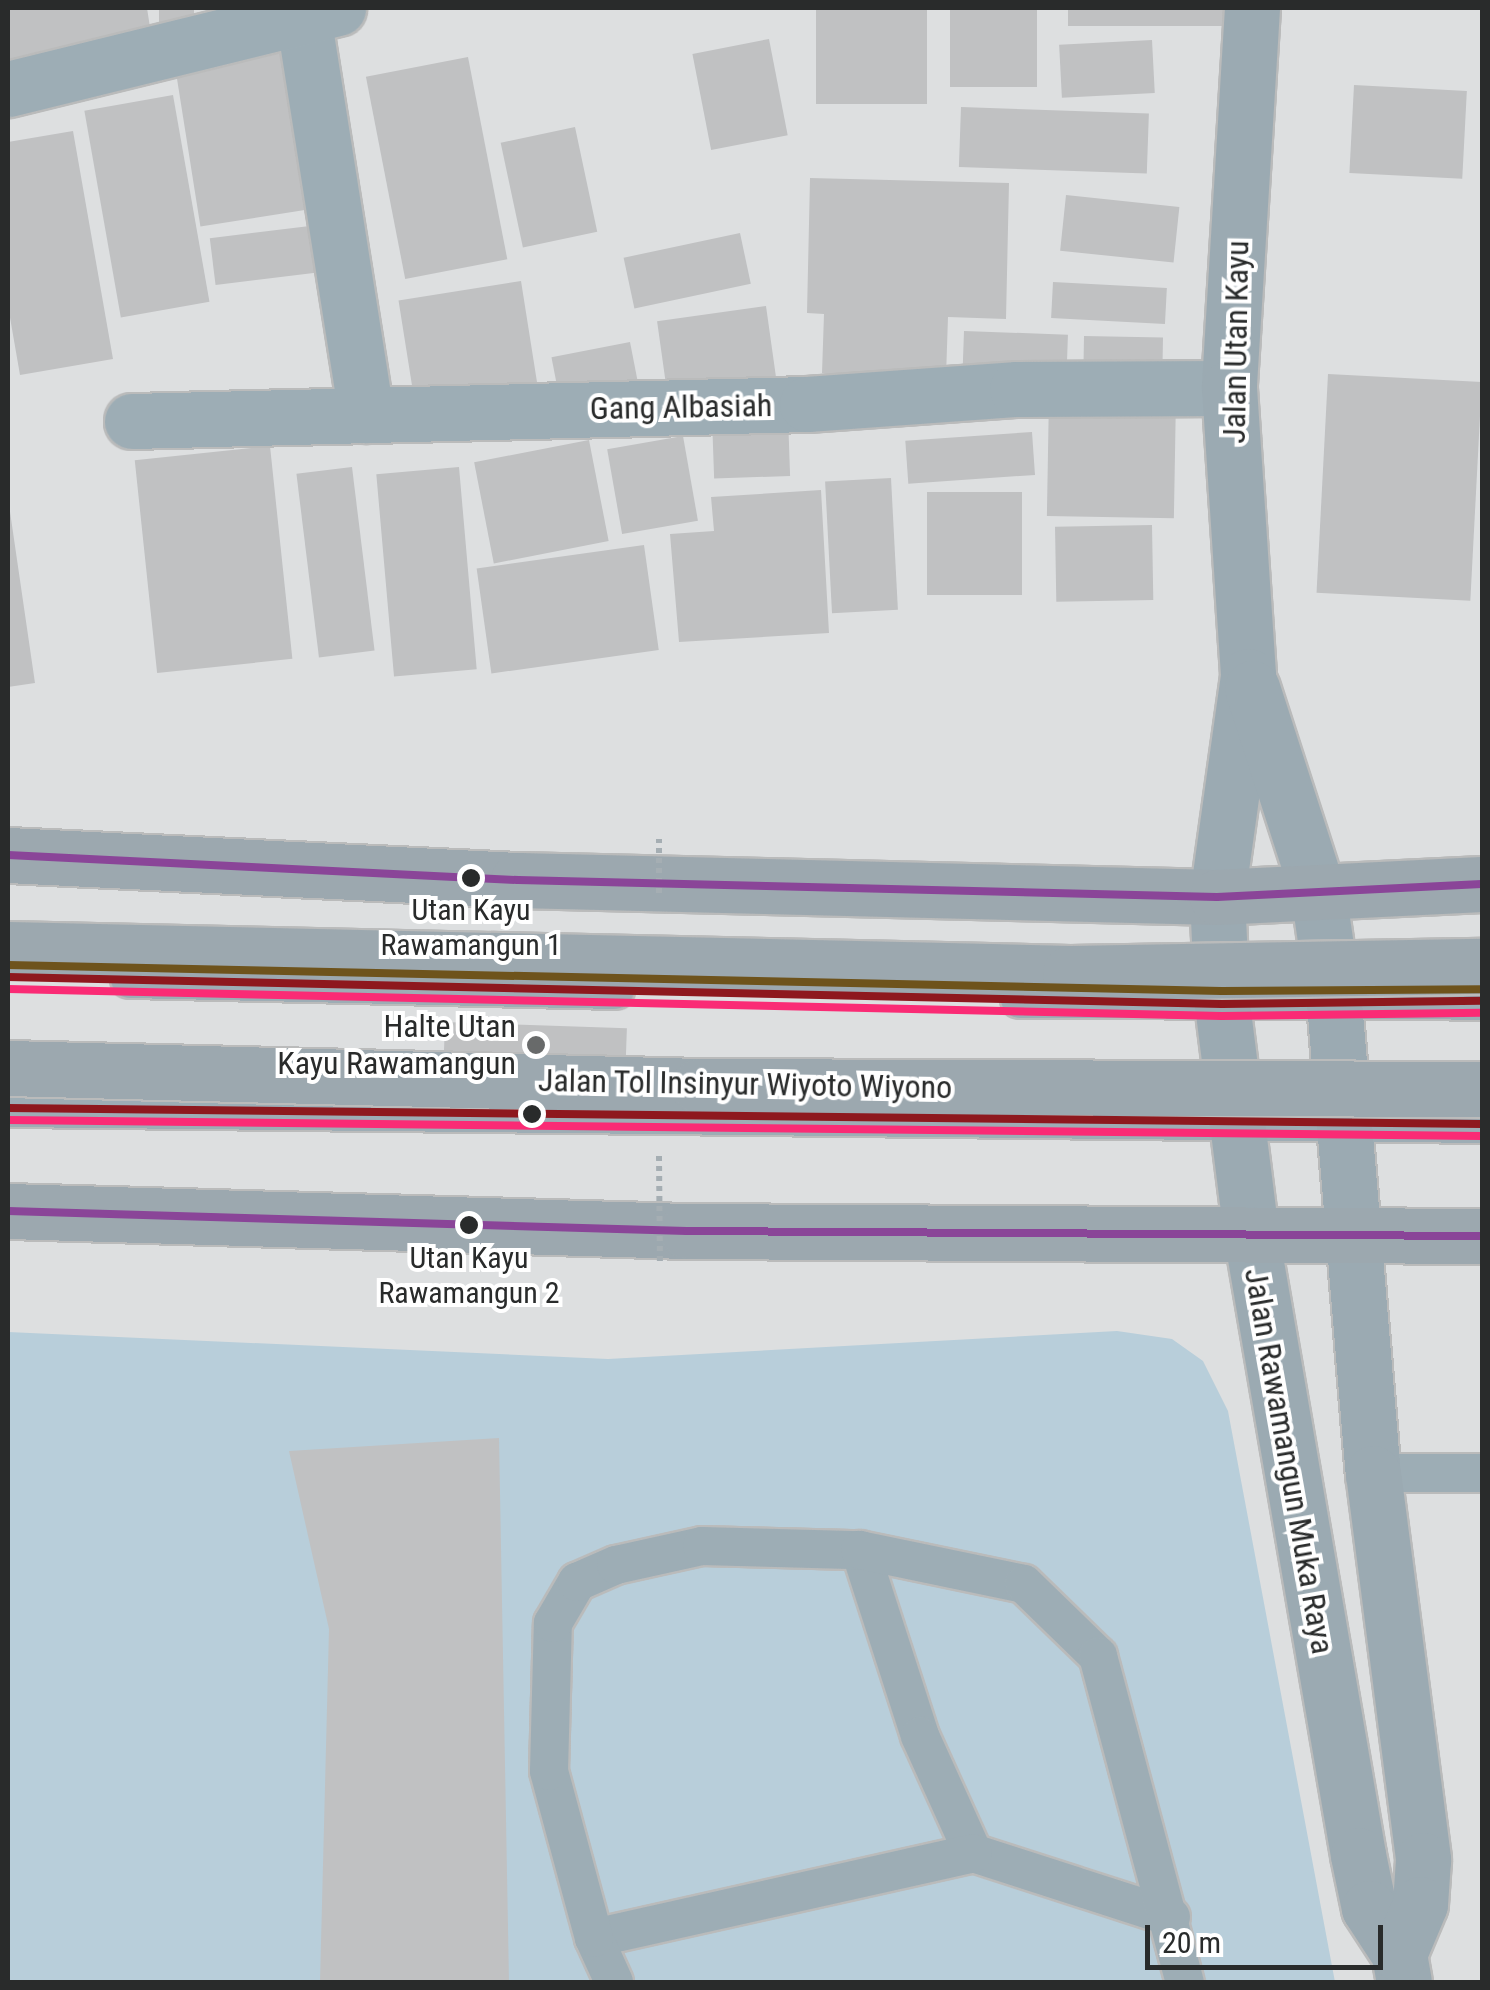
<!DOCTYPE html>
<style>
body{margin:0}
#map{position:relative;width:1490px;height:1990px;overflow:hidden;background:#dddfe0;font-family:"Roboto Condensed",sans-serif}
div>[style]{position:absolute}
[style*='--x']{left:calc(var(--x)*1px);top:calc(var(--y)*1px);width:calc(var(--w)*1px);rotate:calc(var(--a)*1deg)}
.green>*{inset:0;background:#b8ceda}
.building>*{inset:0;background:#c0c1c2;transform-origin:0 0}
.roads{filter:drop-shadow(2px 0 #babbbb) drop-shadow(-2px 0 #babbbb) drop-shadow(0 2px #babbbb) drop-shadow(0 -2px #babbbb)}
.lane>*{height:38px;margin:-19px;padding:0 19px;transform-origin:19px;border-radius:19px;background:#9dadb5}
.street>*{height:55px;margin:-27.5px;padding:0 27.5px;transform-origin:27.5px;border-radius:27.5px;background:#9dadb5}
.secondary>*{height:55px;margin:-27.5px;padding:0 27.5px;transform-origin:27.5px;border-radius:27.5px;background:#9baab2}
.highway>*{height:55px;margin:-27.5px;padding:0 27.5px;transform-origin:27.5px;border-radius:27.5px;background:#9ca8af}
.path-bridge>*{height:6px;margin-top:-3px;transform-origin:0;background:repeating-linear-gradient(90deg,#a5aeb3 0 5px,transparent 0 10px)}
.bridges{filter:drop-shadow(2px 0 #babbbb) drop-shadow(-2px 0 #babbbb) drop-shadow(0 2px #babbbb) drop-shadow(0 -2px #babbbb)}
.highway-bridge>*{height:55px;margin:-27.5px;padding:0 27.5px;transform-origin:27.5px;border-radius:27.5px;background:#9ca8af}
.bus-1>*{height:8px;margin:-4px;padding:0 4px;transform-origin:4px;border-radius:4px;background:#8a4598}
.bus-2>*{height:8px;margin:-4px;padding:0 4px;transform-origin:4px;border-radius:4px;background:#8e181e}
.bus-3>*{height:8px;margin:-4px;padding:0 4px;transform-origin:4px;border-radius:4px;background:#fa2b75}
.bus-4>*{height:8px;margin:-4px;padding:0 4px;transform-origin:4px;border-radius:4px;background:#6e531c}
.dots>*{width:28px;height:28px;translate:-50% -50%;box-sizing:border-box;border:5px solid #fff;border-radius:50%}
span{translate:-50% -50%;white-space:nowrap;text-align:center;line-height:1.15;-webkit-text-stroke:8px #fff;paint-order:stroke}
.bus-label{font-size:30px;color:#292b2b}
.street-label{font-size:32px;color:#292b2b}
.poi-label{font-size:32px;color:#292b2b}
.right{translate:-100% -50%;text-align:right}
.frame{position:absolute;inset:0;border:10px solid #292b2b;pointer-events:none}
.scale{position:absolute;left:1145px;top:1925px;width:238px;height:45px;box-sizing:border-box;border:5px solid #292b2b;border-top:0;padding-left:12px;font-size:30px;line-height:35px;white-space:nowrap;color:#292b2b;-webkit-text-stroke:8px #fff;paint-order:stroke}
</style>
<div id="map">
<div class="green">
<div style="clip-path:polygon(1117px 1331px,1172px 1339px,1203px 1361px,1228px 1411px,1335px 1982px,8px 1982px,8px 1332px,608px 1359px)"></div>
</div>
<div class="building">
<div style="clip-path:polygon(8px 8px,147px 8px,153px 47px,8px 68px)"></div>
<div style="left:159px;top:8px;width:35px;height:34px"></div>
<div style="left:816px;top:8px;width:111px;height:96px"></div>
<div style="left:950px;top:8px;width:87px;height:79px"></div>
<div style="left:1068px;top:8px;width:161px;height:18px"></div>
<div style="left:769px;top:39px;width:98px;height:78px;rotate:79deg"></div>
<div style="left:1152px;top:40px;width:53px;height:93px;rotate:87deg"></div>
<div style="left:299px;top:50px;width:159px;height:125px;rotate:81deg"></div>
<div style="left:468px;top:57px;width:206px;height:104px;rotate:79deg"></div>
<div style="left:1354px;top:85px;width:113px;height:88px;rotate:3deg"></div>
<div style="left:173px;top:95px;width:210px;height:90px;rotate:80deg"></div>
<div style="left:961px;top:107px;width:188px;height:60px;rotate:2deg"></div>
<div style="left:575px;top:127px;width:107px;height:76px;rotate:78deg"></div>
<div style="clip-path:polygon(73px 131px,113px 359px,20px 375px,8px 306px,8px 142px)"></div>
<div style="clip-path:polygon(810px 178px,1009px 183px,1006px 319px,948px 317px,946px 377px,822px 373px,824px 314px,807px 313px)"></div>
<div style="left:1066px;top:195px;width:114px;height:56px;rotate:6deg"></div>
<div style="left:318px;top:225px;width:47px;height:109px;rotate:83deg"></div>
<div style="left:740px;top:233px;width:52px;height:119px;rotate:78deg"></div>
<div style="left:521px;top:281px;width:107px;height:124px;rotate:81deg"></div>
<div style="left:1053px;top:282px;width:114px;height:36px;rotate:3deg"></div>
<div style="left:766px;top:306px;width:72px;height:110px;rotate:82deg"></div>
<div style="left:964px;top:331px;width:104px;height:39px;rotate:2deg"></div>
<div style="left:1084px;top:336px;width:79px;height:36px;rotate:1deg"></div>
<div style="left:630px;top:342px;width:48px;height:80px;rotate:79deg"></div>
<div style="left:1328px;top:374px;width:154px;height:219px;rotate:3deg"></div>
<div style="left:1049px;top:395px;width:127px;height:121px;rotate:1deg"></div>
<div style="left:788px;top:416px;width:60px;height:76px;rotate:88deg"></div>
<div style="left:1032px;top:432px;width:43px;height:127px;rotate:86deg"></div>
<div style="left:683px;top:436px;width:86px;height:77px;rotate:80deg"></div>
<div style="left:589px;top:440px;width:103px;height:117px;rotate:79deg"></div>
<div style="left:270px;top:446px;width:214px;height:136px;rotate:84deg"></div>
<div style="left:352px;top:467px;width:185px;height:56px;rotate:83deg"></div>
<div style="left:459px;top:467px;width:203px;height:83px;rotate:85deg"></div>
<div style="left:891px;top:478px;width:132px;height:66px;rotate:87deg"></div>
<div style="clip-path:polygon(821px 490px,829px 633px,679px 642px,670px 534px,714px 531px,711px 497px)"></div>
<div style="left:927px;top:492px;width:95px;height:103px"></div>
<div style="clip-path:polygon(8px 498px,35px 683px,8px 687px)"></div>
<div style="left:1152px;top:525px;width:75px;height:97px;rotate:89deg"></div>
<div style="left:644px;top:545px;width:106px;height:169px;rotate:82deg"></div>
<div style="left:445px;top:1022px;width:182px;height:65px;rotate:2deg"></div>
<div style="clip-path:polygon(499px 1438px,509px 1982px,320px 1982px,329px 1629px,289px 1451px)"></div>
</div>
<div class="roads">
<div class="lane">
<div style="--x:130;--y:979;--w:485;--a:1.3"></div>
<div style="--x:1020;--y:999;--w:462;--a:0.2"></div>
<div style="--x:8;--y:1108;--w:1474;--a:0.62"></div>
<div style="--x:1373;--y:1473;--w:109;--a:0"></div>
<div style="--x:860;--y:1550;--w:195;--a:72.1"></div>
<div style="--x:920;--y:1736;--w:128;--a:65.6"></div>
<div style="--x:973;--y:1853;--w:208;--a:17.9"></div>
<div style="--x:594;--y:1938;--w:388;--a:-12.6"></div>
<div style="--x:614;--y:1982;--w:48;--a:-114.4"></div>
<div style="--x:594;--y:1938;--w:173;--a:-105.1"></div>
<div style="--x:549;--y:1771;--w:148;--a:-88.5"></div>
<div style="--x:553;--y:1623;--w:48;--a:-59.7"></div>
<div style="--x:577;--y:1582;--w:43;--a:-23.6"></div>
<div style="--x:616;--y:1565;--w:88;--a:-12.5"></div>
<div style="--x:702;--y:1546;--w:158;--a:1.5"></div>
<div style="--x:860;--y:1550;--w:167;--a:11.7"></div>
<div style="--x:1024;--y:1584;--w:103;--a:44.2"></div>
<div style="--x:1098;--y:1656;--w:337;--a:75.1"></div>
</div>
<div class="street">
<div style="--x:303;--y:16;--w:404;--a:81"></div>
<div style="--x:8;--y:89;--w:340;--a:-13.8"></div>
<div style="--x:132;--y:421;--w:675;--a:-1.44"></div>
<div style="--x:807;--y:404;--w:211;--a:-4.1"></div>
<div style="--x:1017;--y:389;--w:212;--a:-0.3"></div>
</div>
<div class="secondary">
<div style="--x:1252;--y:8;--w:381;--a:93.5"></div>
<div style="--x:1229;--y:388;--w:289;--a:86.2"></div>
<div style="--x:1248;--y:676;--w:223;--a:98"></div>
<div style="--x:1217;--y:897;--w:107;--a:87.3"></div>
<div style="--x:1222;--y:1004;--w:232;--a:82.8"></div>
<div style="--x:1251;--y:1234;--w:630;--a:80.22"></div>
<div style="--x:1358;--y:1855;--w:54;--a:78.3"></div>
<div style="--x:1369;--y:1908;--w:55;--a:56.9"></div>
<div style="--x:1399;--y:1954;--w:28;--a:80"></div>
<div style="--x:1252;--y:688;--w:214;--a:72.1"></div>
<div style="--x:1318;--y:892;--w:111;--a:81.7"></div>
<div style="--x:1334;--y:1002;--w:473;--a:85.3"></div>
<div style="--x:1373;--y:1473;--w:390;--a:82.6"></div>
<div style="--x:1423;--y:1860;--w:44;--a:93.9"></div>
<div style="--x:1420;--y:1904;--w:54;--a:112.8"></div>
</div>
<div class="highway">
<div style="--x:8;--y:855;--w:511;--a:2.81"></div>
<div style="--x:518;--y:880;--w:699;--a:1.39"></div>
<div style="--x:1217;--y:897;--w:265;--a:-2.8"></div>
<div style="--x:8;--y:1211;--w:679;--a:1.69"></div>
<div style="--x:687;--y:1231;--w:795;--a:0.36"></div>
</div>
</div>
<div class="path-bridge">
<div style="--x:659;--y:893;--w:54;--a:-90"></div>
<div style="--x:659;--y:1156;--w:109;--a:89.5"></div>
</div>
<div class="bridges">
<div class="highway-bridge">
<div style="--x:8;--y:949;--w:1062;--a:1.29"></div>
<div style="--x:1070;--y:973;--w:412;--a:-1"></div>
<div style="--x:8;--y:1068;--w:691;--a:1.49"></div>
<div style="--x:699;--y:1086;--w:783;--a:0.22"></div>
</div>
</div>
<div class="bus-1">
<div style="--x:8;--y:855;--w:511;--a:2.81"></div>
<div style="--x:518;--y:880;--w:699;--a:1.39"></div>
<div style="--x:1217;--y:897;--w:265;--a:-2.8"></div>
<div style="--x:8;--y:1211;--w:679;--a:1.69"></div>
<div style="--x:687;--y:1231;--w:795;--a:0.36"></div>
</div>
<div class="bus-2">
<div style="--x:8;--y:977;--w:1214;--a:1.27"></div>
<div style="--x:1222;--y:1004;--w:260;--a:-0.7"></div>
<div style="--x:8;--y:1108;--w:1474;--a:0.62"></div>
</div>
<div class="bus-3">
<div style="--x:8;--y:989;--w:1214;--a:1.27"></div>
<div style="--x:1222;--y:1016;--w:260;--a:-0.7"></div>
<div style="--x:8;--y:1120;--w:1474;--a:0.62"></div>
</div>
<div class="bus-4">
<div style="--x:8;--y:965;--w:1214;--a:1.23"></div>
<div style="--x:1222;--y:991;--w:260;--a:-0.4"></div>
</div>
<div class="dots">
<div style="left:471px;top:878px;background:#292b2b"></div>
<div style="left:536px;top:1045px;background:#686a6a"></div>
<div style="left:532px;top:1114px;background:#292b2b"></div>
<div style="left:469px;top:1225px;background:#292b2b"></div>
</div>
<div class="bus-label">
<span style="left:471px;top:927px">Utan Kayu<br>Rawamangun 1</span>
<span style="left:469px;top:1275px">Utan Kayu<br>Rawamangun 2</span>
</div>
<div class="street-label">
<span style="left:1236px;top:342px;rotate:-89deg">Jalan Utan Kayu</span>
<span style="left:681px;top:407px;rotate:-1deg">Gang Albasiah</span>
<span style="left:745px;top:1084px;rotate:1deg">Jalan Tol Insinyur Wiyoto Wiyono</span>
<span style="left:1289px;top:1461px;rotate:80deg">Jalan Rawamangun Muka Raya</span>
</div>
<div class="poi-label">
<span class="right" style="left:516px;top:1045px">Halte Utan<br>Kayu Rawamangun</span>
</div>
<div class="frame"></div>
<div class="scale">20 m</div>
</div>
